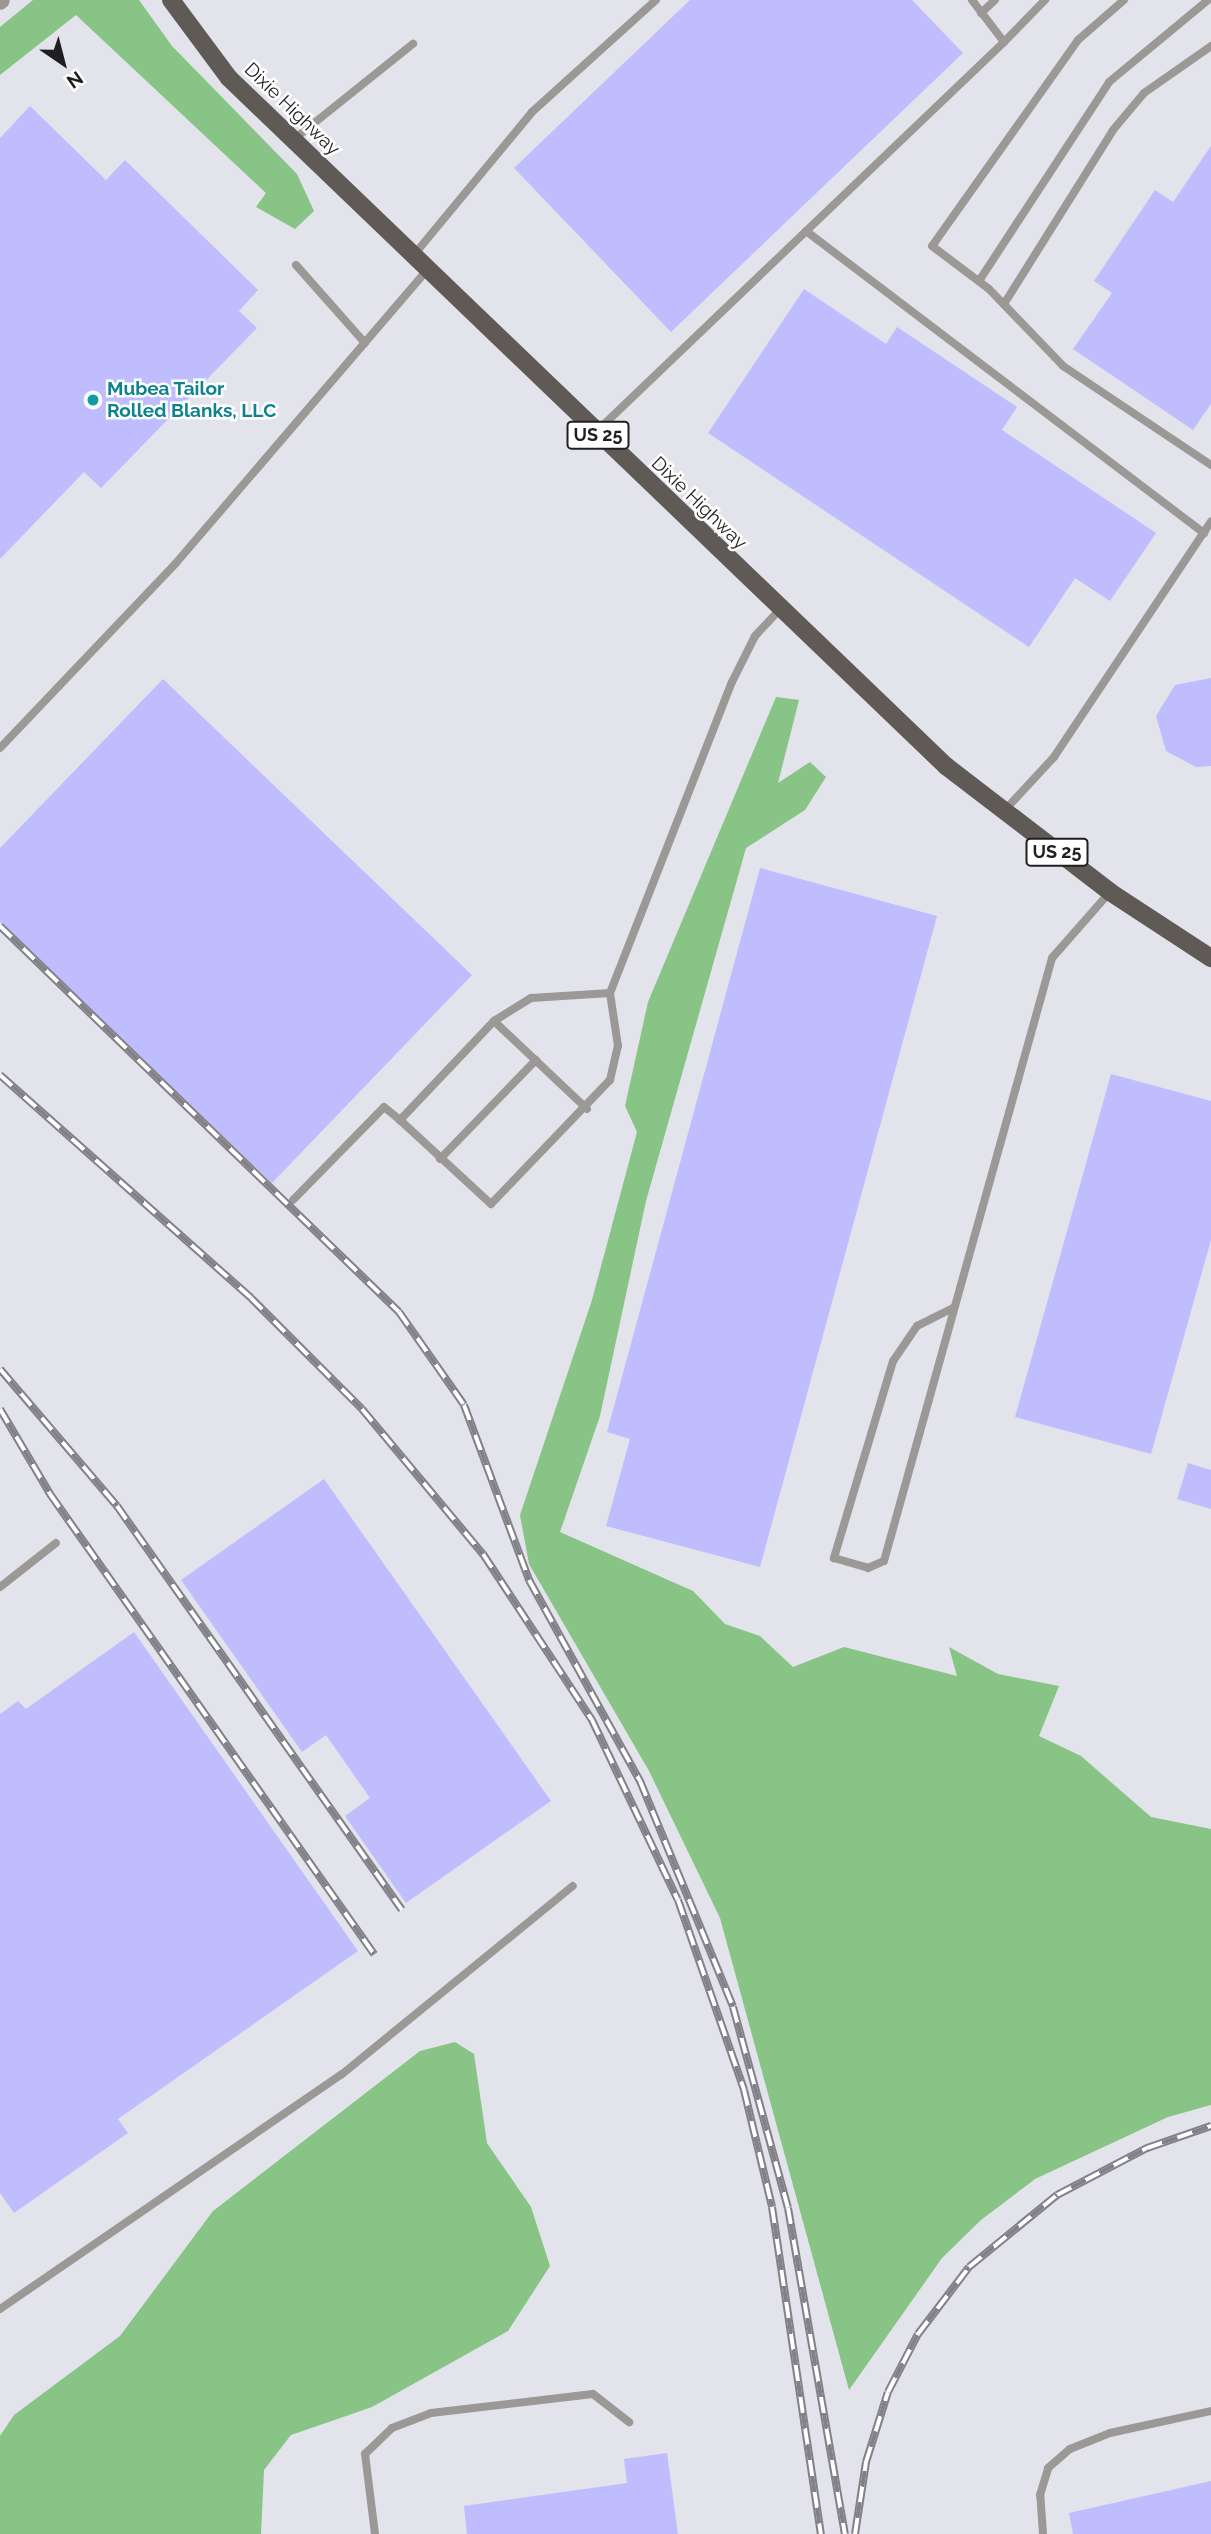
<!DOCTYPE html>
<style>
body{margin:0}
#map{position:relative;width:1211px;height:2534px;overflow:hidden;background:#e3e3ec;font-family:Raleway,sans-serif}
div>[style]{position:absolute}
[style*='--x']{left:calc(var(--x)*1px);top:calc(var(--y)*1px);width:calc(var(--w)*1px);rotate:calc(var(--a)*1deg)}
.green>*{inset:0;background:#87c485}
.building>*{inset:0;background:#bfbdfd}
.service>*{height:8px;margin:-4px;padding:0 4px;transform-origin:4px;border-radius:4px;background:#9b9896}
.tertiary>*{height:18px;margin:-9px;padding:0 9px;transform-origin:9px;border-radius:9px;background:#9b9896}
.primary>*{height:18px;margin:-9px;padding:0 9px;transform-origin:9px;border-radius:9px;background:#5f5a56}
.rail>*{height:8px;margin-top:-4px;transform-origin:0;background:repeating-linear-gradient(90deg,#fff 0 16px,#818187 0 32px);box-sizing:border-box;border-block:2px solid #818187}
.dots>*{width:19px;height:19px;translate:-50% -50%;box-sizing:border-box;border:4px solid #fff;border-radius:50%}
span{translate:-50% -50%;white-space:nowrap;text-align:center;line-height:1.15;-webkit-text-stroke:5px #fff;paint-order:stroke}
.shield-label span{padding:2px 5px;background:#fff;border:2px solid;border-radius:5px;-webkit-text-stroke-width:0}
.shield-label{font-size:18px;color:#1f1f22;font-weight:700}
.street-label{font-size:19px;color:#1f1f22}
.culture-label{font-size:19px;color:#0d838f;font-weight:700}
.left{translate:0 -50%;text-align:left}
.north{position:absolute;left:28px;top:28px;width:70px;height:70px;-webkit-text-stroke:5px #fff;paint-order:stroke;rotate:145deg;font-size:19px;font-weight:700;line-height:28px;text-align:center;color:#1f1f22}
.north::after{content:'';display:block;margin:auto;width:24px;height:32px;background:#1f1f22;clip-path:polygon(50% 0,100% 100%,50% 72%,0 100%)}
</style>
<div id="map">
<div class="green">
<div style="clip-path:polygon(33px 0,139px 0,172px 46px,297px 174px,314px 211px,295px 229px,256px 207px,266px 193px,76px 15px,0 75px,0 27px)"></div>
<div style="clip-path:polygon(776px 697px,799px 700px,778px 783px,810px 762px,826px 777px,805px 810px,746px 848px,646px 1201px,600px 1416px,560px 1532px,693px 1591px,725px 1624px,760px 1636px,793px 1667px,844px 1647px,957px 1676px,949px 1647px,998px 1674px,1059px 1686px,1039px 1736px,1081px 1756px,1151px 1817px,1211px 1829px,1211px 2105px,1168px 2117px,1035px 2179px,981px 2220px,942px 2258px,849px 2390px,720px 1918px,649px 1771px,529px 1564px,520px 1515px,592px 1300px,637px 1132px,625px 1106px,648px 1002px)"></div>
<div style="clip-path:polygon(455px 2042px,474px 2054px,487px 2143px,531px 2207px,550px 2266px,508px 2331px,372px 2407px,291px 2435px,264px 2470px,261px 2534px,0 2534px,0 2436px,14px 2415px,120px 2336px,213px 2211px,420px 2051px)"></div>
</div>
<div class="building">
<div style="clip-path:polygon(690px 0,912px 0,963px 53px,671px 332px,514px 168px)"></div>
<div style="clip-path:polygon(30px 106px,106px 180px,125px 160px,258px 290px,239px 311px,257px 328px,101px 488px,84px 472px,0 559px,0 138px)"></div>
<div style="clip-path:polygon(1211px 146px,1211px 404px,1193px 430px,1073px 349px,1112px 293px,1094px 281px,1155px 190px,1173px 202px)"></div>
<div style="clip-path:polygon(804px 289px,886px 344px,897px 327px,1017px 407px,1002px 430px,1156px 533px,1110px 601px,1075px 578px,1029px 647px,708px 433px)"></div>
<div style="clip-path:polygon(1211px 678px,1211px 766px,1196px 767px,1166px 751px,1156px 716px,1175px 685px)"></div>
<div style="clip-path:polygon(163px 679px,472px 975px,272px 1183px,0 922px,0 848px)"></div>
<div style="clip-path:polygon(760px 868px,937px 916px,760px 1567px,606px 1526px,630px 1439px,607px 1432px)"></div>
<div style="clip-path:polygon(1111px 1074px,1211px 1101px,1211px 1240px,1151px 1454px,1015px 1417px)"></div>
<div style="clip-path:polygon(1188px 1463px,1211px 1470px,1211px 1509px,1177px 1499px)"></div>
<div style="clip-path:polygon(324px 1479px,551px 1801px,406px 1903px,345px 1816px,370px 1798px,326px 1735px,302px 1752px,181px 1580px)"></div>
<div style="clip-path:polygon(134px 1632px,358px 1951px,118px 2119px,128px 2133px,14px 2213px,0 2193px,0 1714px,18px 1701px,26px 1709px)"></div>
<div style="clip-path:polygon(667px 2453px,678px 2534px,467px 2534px,464px 2506px,627px 2483px,624px 2459px)"></div>
<div style="clip-path:polygon(1211px 2481px,1211px 2534px,1073px 2534px,1069px 2513px)"></div>
</div>
<div class="service">
<div style="--x:972;--y:0;--w:53;--a:52.7"></div>
<div style="--x:1004;--y:42;--w:59;--a:-45.7"></div>
<div style="--x:1124;--y:0;--w:61;--a:139"></div>
<div style="--x:1078;--y:40;--w:252;--a:125.3"></div>
<div style="--x:932;--y:246;--w:71;--a:37"></div>
<div style="--x:989;--y:289;--w:107;--a:46.1"></div>
<div style="--x:1063;--y:366;--w:178;--a:33.8"></div>
<div style="--x:981;--y:13;--w:19;--a:-43"></div>
<div style="--x:293;--y:140;--w:154;--a:-38.7"></div>
<div style="--x:806;--y:231;--w:500;--a:37.2"></div>
<div style="--x:413;--y:256;--w:187;--a:-50.4"></div>
<div style="--x:532;--y:112;--w:167;--a:-42.1"></div>
<div style="--x:296;--y:265;--w:104;--a:48.5"></div>
<div style="--x:979;--y:281;--w:238;--a:-56.8"></div>
<div style="--x:1109;--y:82;--w:129;--a:-39.6"></div>
<div style="--x:1004;--y:304;--w:205;--a:-57.9"></div>
<div style="--x:1113;--y:130;--w:48;--a:-50"></div>
<div style="--x:1144;--y:93;--w:82;--a:-35"></div>
<div style="--x:596;--y:432;--w:564;--a:-43.71"></div>
<div style="--x:0;--y:748;--w:255;--a:-46.4"></div>
<div style="--x:176;--y:563;--w:386;--a:-49.4"></div>
<div style="--x:1004;--y:811;--w:74;--a:-47.2"></div>
<div style="--x:1054;--y:757;--w:283;--a:-56.3"></div>
<div style="--x:610;--y:993;--w:79;--a:176.4"></div>
<div style="--x:531;--y:998;--w:44;--a:148.1"></div>
<div style="--x:494;--y:1021;--w:137;--a:133.5"></div>
<div style="--x:400;--y:1120;--w:124;--a:42.7"></div>
<div style="--x:491;--y:1204;--w:172;--a:-46.2"></div>
<div style="--x:610;--y:1080;--w:35;--a:-77"></div>
<div style="--x:618;--y:1046;--w:54;--a:-98.6"></div>
<div style="--x:610;--y:993;--w:334;--a:-68.6"></div>
<div style="--x:732;--y:682;--w:51;--a:-63.4"></div>
<div style="--x:755;--y:636;--w:37;--a:-47"></div>
<div style="--x:494;--y:1021;--w:128;--a:43.4"></div>
<div style="--x:440;--y:1159;--w:138;--a:-45.9"></div>
<div style="--x:293;--y:1200;--w:130;--a:-45.6"></div>
<div style="--x:384;--y:1107;--w:21;--a:39"></div>
<div style="--x:953;--y:1308;--w:40;--a:153.4"></div>
<div style="--x:917;--y:1326;--w:42;--a:124.4"></div>
<div style="--x:893;--y:1361;--w:206;--a:106.7"></div>
<div style="--x:834;--y:1558;--w:35;--a:16"></div>
<div style="--x:868;--y:1568;--w:17;--a:-24"></div>
<div style="--x:884;--y:1561;--w:626;--a:-74.43"></div>
<div style="--x:1052;--y:958;--w:88;--a:-48.7"></div>
<div style="--x:0;--y:1587;--w:71;--a:-38.2"></div>
<div style="--x:0;--y:2309;--w:414;--a:-34.5"></div>
<div style="--x:341;--y:2075;--w:299;--a:-39.2"></div>
<div style="--x:375;--y:2534;--w:81;--a:-97.1"></div>
<div style="--x:365;--y:2454;--w:37;--a:-44"></div>
<div style="--x:392;--y:2428;--w:42;--a:-21"></div>
<div style="--x:431;--y:2413;--w:163;--a:-6.7"></div>
<div style="--x:593;--y:2394;--w:46;--a:37.9"></div>
<div style="--x:1043;--y:2534;--w:39;--a:-94"></div>
<div style="--x:1040;--y:2495;--w:28;--a:-73"></div>
<div style="--x:1048;--y:2468;--w:29;--a:-41"></div>
<div style="--x:1070;--y:2449;--w:43;--a:-21.8"></div>
<div style="--x:1110;--y:2433;--w:103;--a:-12.3"></div>
</div>
<div class="tertiary">
<div style="--x:0;--y:1;--w:1;--a:-45"></div>
</div>
<div class="primary">
<div style="--x:171;--y:0;--w:97;--a:53.4"></div>
<div style="--x:229;--y:78;--w:994;--a:43.82"></div>
<div style="--x:946;--y:766;--w:207;--a:37.5"></div>
<div style="--x:1110;--y:892;--w:121;--a:33.2"></div>
</div>
<div class="rail">
<div style="--x:0;--y:926;--w:555;--a:44.05"></div>
<div style="--x:399;--y:1312;--w:113;--a:55"></div>
<div style="--x:464;--y:1405;--w:187;--a:69.6"></div>
<div style="--x:529;--y:1580;--w:230;--a:61.1"></div>
<div style="--x:640;--y:1781;--w:244;--a:67.6"></div>
<div style="--x:733;--y:2007;--w:208;--a:74.7"></div>
<div style="--x:788;--y:2208;--w:331;--a:80.1"></div>
<div style="--x:0;--y:1075;--w:336;--a:41.6"></div>
<div style="--x:251;--y:1298;--w:157;--a:45"></div>
<div style="--x:362;--y:1409;--w:189;--a:50.2"></div>
<div style="--x:483;--y:1554;--w:199;--a:56.7"></div>
<div style="--x:592;--y:1720;--w:199;--a:64.5"></div>
<div style="--x:678;--y:1900;--w:201;--a:70.8"></div>
<div style="--x:744;--y:2090;--w:120;--a:76.5"></div>
<div style="--x:772;--y:2207;--w:331;--a:81.5"></div>
<div style="--x:0;--y:1369;--w:180;--a:49.5"></div>
<div style="--x:117;--y:1506;--w:494;--a:54.8"></div>
<div style="--x:0;--y:1409;--w:99;--a:59.5"></div>
<div style="--x:50;--y:1494;--w:563;--a:54.84"></div>
<div style="--x:855;--y:2534;--w:73;--a:-81.3"></div>
<div style="--x:866;--y:2462;--w:73;--a:-72.6"></div>
<div style="--x:888;--y:2392;--w:65;--a:-62.7"></div>
<div style="--x:918;--y:2334;--w:84;--a:-52.7"></div>
<div style="--x:969;--y:2267;--w:114;--a:-39.3"></div>
<div style="--x:1057;--y:2195;--w:102;--a:-27.6"></div>
<div style="--x:1147;--y:2148;--w:68;--a:-19"></div>
</div>
<div class="dots">
<div style="left:93px;top:400px;background:#0f9aa8"></div>
</div>
<div class="shield-label">
<span style="left:598px;top:435px">US 25</span>
<span style="left:1057px;top:852px">US 25</span>
</div>
<div class="street-label">
<span style="left:292px;top:109px;rotate:44deg">Dixie Highway</span>
<span style="left:699px;top:503px;rotate:44deg">Dixie Highway</span>
</div>
<div class="culture-label">
<span class="left" style="left:107px;top:400px">Mubea Tailor<br>Rolled Blanks, LLC</span>
</div>
<div class="north">N</div>
</div>
